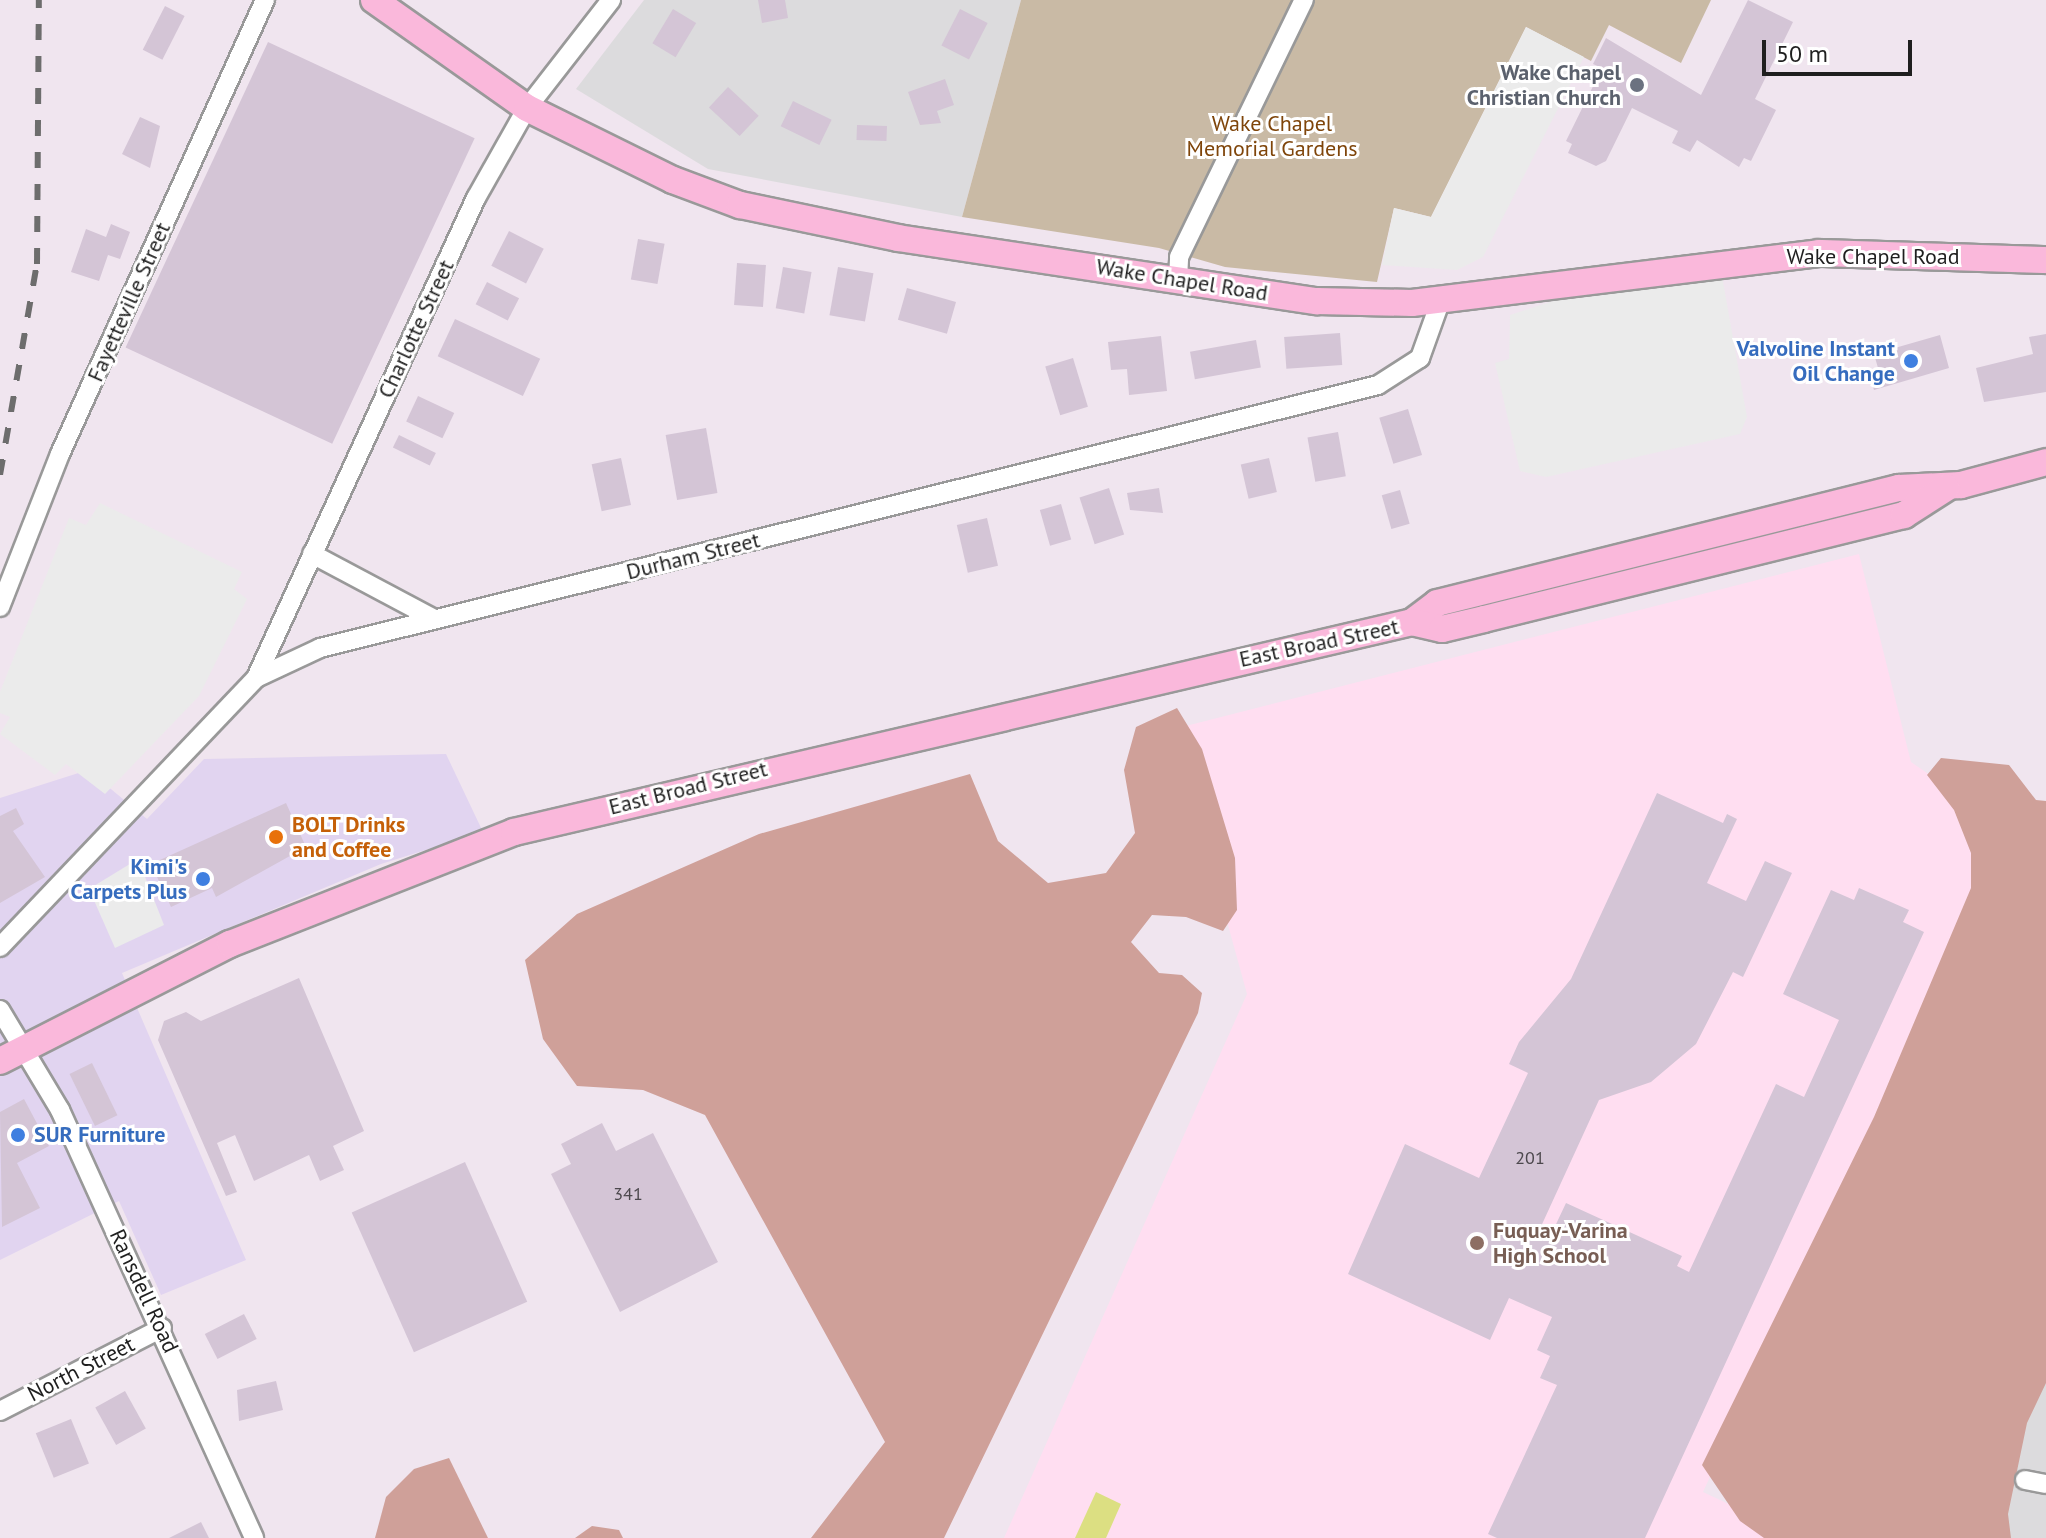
<!DOCTYPE html>
<style>
body{margin:0}
#map{position:relative;width:2046px;height:1538px;overflow:hidden;background:#f0e5ef;font-family:"PT Sans",sans-serif}
div>[style]{position:absolute}
[style*='--x']{left:calc(var(--x)*1px);top:calc(var(--y)*1px);width:calc(var(--w)*1px);rotate:calc(var(--a)*1deg)}
.residential>*{inset:0;background:#dcdbdd}
.commercial>*{inset:0;background:#e1d4f0}
.education>*{inset:0;background:#ffdef1}
.forest>*{inset:0;background:#cfa099}
.cemetery>*{inset:0;background:#c9baa5}
.pitch>*{inset:0;background:#dcdf82}
.parking>*{inset:0;background:#ebebeb}
.building>*{inset:0;background:#d4c5d6;transform-origin:0 0}
.roads{filter:drop-shadow(2px 0 #999) drop-shadow(-2px 0 #999) drop-shadow(0 2px #999) drop-shadow(0 -2px #999)}
.minor>*{height:18px;margin:-9px;padding:0 9px;transform-origin:9px;border-radius:9px;background:#fff}
.secondary>*{height:26px;margin:-13px;padding:0 13px;transform-origin:13px;border-radius:13px;background:#fab8db}
.rail>*{height:6px;margin-top:-3px;transform-origin:0;background:repeating-linear-gradient(90deg,#6d6d6d 0 16px,transparent 0 32px)}
.dots>*{width:22px;height:22px;translate:-50% -50%;box-sizing:border-box;border:4px solid #fff;border-radius:50%}
span{translate:-50% -50%;white-space:nowrap;text-align:center;line-height:1.15;-webkit-text-stroke:6px #fff;paint-order:stroke}
.number-label{font-size:18px;color:#4c484d}
.number-label span{-webkit-text-stroke-width:0}
.worship-label{font-size:22px;color:#5b616d;font-weight:700}
.right{translate:-100% -50%;text-align:right}
.park-label{font-size:22px;color:#7f450a}
.street-label{font-size:22px;color:#1f1f1f}
.shop-label{font-size:22px;color:#366cbe;font-weight:700}
.left{translate:0 -50%;text-align:left}
.food-label{font-size:22px;color:#c56008;font-weight:700}
.education-label{font-size:22px;color:#785e54;font-weight:700}
.scale{position:absolute;left:1762px;top:40px;width:150px;height:36px;box-sizing:border-box;border:4px solid #1f1f1f;border-top:0;padding-left:10px;font-size:24px;line-height:28px;white-space:nowrap;color:#1f1f1f;-webkit-text-stroke:6px #fff;paint-order:stroke}
</style>
<div id="map">
<div class="residential">
<div style="clip-path:polygon(644px 0,1021px 0,962px 217px,708px 169px,576px 89px)"></div>
<div style="clip-path:polygon(2046px 1344px,2046px 1538px,1989px 1538px)"></div>
</div>
<div class="commercial">
<div style="clip-path:polygon(446px 754px,483px 832px,381px 864px,122px 973px,246px 1260px,161px 1295px,119px 1201px,0 1260px,0 798px,88px 770px,147px 819px,204px 759px)"></div>
</div>
<div class="education">
<div style="clip-path:polygon(1859px 554px,1911px 762px,2010px 830px,1703px 1492px,1801px 1538px,1004px 1538px,1247px 994px,1174px 729px)"></div>
</div>
<div class="forest">
<div style="clip-path:polygon(1177px 708px,1202px 749px,1235px 858px,1237px 910px,1223px 931px,1186px 917px,1152px 915px,1131px 942px,1159px 973px,1182px 975px,1202px 993px,1198px 1013px,944px 1538px,811px 1538px,885px 1442px,705px 1115px,643px 1090px,577px 1086px,543px 1039px,525px 960px,577px 914px,759px 834px,970px 774px,998px 841px,1048px 883px,1106px 873px,1135px 833px,1124px 770px,1136px 727px)"></div>
<div style="clip-path:polygon(1941px 758px,2009px 765px,2036px 800px,2046px 801px,2046px 1383px,2027px 1423px,2008px 1514px,2011px 1538px,1764px 1538px,1740px 1521px,1702px 1465px,1874px 1117px,1971px 888px,1971px 853px,1954px 810px,1927px 775px)"></div>
<div style="clip-path:polygon(449px 1458px,488px 1538px,375px 1538px,386px 1497px,414px 1469px)"></div>
<div style="clip-path:polygon(592px 1526px,619px 1530px,623px 1538px,575px 1538px)"></div>
</div>
<div class="cemetery">
<div style="clip-path:polygon(1021px 0,1711px 0,1681px 63px,1609px 25px,1591px 61px,1526px 27px,1431px 217px,1394px 208px,1377px 282px,1225px 267px,1159px 248px,962px 217px)"></div>
</div>
<div class="pitch">
<div style="clip-path:polygon(1096px 1492px,1121px 1504px,1106px 1538px,1075px 1538px)"></div>
</div>
<div class="parking">
<div style="clip-path:polygon(1526px 27px,1584px 57px,1483px 257px,1457px 270px,1382px 265px,1394px 208px,1431px 217px)"></div>
<div style="clip-path:polygon(1722px 276px,1747px 417px,1740px 434px,1546px 477px,1520px 471px,1495px 363px,1509px 359px,1510px 315px,1559px 299px)"></div>
<div style="clip-path:polygon(100px 503px,242px 572px,234px 589px,247px 599px,199px 696px,105px 794px,66px 764px,55px 775px,0 734px,10px 717px,0 713px,0 692px,69px 518px,86px 525px)"></div>
<div style="clip-path:polygon(138px 859px,164px 925px,115px 948px,89px 889px)"></div>
</div>
<div class="building">
<div style="clip-path:polygon(758px 0,785px 0,788px 18px,762px 23px)"></div>
<div style="clip-path:polygon(1748px 0,1793px 22px,1755px 99px,1776px 110px,1751px 161px,1744px 158px,1739px 167px,1697px 140px,1690px 152px,1672px 143px,1678px 131px,1632px 108px,1606px 161px,1596px 166px,1568px 153px,1572px 144px,1566px 141px,1602px 68px,1593px 64px,1606px 38px,1701px 95px)"></div>
<div style="left:165px;top:6px;width:22px;height:49px;rotate:27deg"></div>
<div style="left:673px;top:9px;width:27px;height:40px;rotate:31deg"></div>
<div style="left:960px;top:9px;width:31px;height:41px;rotate:27deg"></div>
<div style="left:268px;top:42px;width:228px;height:337px;rotate:25deg"></div>
<div style="clip-path:polygon(945px 79px,954px 105px,937px 111px,941px 123px,920px 125px,908px 92px)"></div>
<div style="left:728px;top:87px;width:42px;height:28px;rotate:43deg"></div>
<div style="left:793px;top:101px;width:43px;height:28px;rotate:26deg"></div>
<div style="clip-path:polygon(140px 117px,160px 126px,150px 168px,122px 154px)"></div>
<div style="left:857px;top:125px;width:30px;height:15px;rotate:2deg"></div>
<div style="clip-path:polygon(111px 224px,130px 232px,120px 259px,108px 255px,99px 281px,71px 272px,86px 229px,106px 237px)"></div>
<div style="left:509px;top:231px;width:39px;height:39px;rotate:27deg"></div>
<div style="left:638px;top:239px;width:27px;height:41px;rotate:10deg"></div>
<div style="left:737px;top:263px;width:29px;height:42px;rotate:4deg"></div>
<div style="left:783px;top:267px;width:29px;height:42px;rotate:10deg"></div>
<div style="left:838px;top:267px;width:36px;height:49px;rotate:10deg"></div>
<div style="left:487px;top:282px;width:36px;height:25px;rotate:27deg"></div>
<div style="left:907px;top:288px;width:51px;height:33px;rotate:16deg"></div>
<div style="left:455px;top:319px;width:94px;height:41px;rotate:25deg"></div>
<div style="left:1340px;top:333px;width:32px;height:56px;rotate:86deg"></div>
<div style="clip-path:polygon(2046px 334px,2046px 392px,1984px 402px,1976px 368px,2033px 354px,2029px 337px)"></div>
<div style="clip-path:polygon(1940px 335px,1949px 368px,1874px 390px,1870px 378px,1880px 375px,1874px 354px)"></div>
<div style="clip-path:polygon(1161px 336px,1167px 391px,1129px 395px,1127px 369px,1111px 370px,1108px 342px)"></div>
<div style="left:1256px;top:340px;width:28px;height:67px;rotate:80deg"></div>
<div style="left:1073px;top:358px;width:51px;height:29px;rotate:73deg"></div>
<div style="left:418px;top:396px;width:40px;height:28px;rotate:25deg"></div>
<div style="left:1408px;top:409px;width:48px;height:30px;rotate:73deg"></div>
<div style="left:706px;top:428px;width:66px;height:41px;rotate:80deg"></div>
<div style="left:1338px;top:432px;width:45px;height:31px;rotate:80deg"></div>
<div style="left:399px;top:435px;width:41px;height:14px;rotate:26deg"></div>
<div style="left:621px;top:458px;width:48px;height:30px;rotate:78deg"></div>
<div style="left:1269px;top:458px;width:35px;height:29px;rotate:77deg"></div>
<div style="left:1109px;top:488px;width:49px;height:31px;rotate:72deg"></div>
<div style="clip-path:polygon(1159px 488px,1163px 513px,1130px 510px,1127px 493px)"></div>
<div style="left:1400px;top:490px;width:35px;height:19px;rotate:74deg"></div>
<div style="left:1061px;top:504px;width:37px;height:22px;rotate:74deg"></div>
<div style="left:987px;top:518px;width:49px;height:31px;rotate:77deg"></div>
<div style="clip-path:polygon(1657px 793px,1723px 823px,1727px 814px,1737px 819px,1707px 883px,1746px 901px,1765px 861px,1792px 873px,1743px 977px,1733px 972px,1696px 1044px,1651px 1082px,1599px 1100px,1538px 1233px,1549px 1239px,1566px 1203px,1682px 1256px,1677px 1266px,1689px 1272px,1776px 1084px,1804px 1097px,1839px 1020px,1783px 994px,1831px 890px,1854px 900px,1859px 888px,1909px 910px,1903px 922px,1924px 932px,1645px 1538px,1497px 1538px,1488px 1534px,1557px 1385px,1540px 1378px,1550px 1356px,1537px 1350px,1552px 1317px,1509px 1298px,1490px 1340px,1348px 1274px,1405px 1144px,1479px 1178px,1528px 1073px,1509px 1064px,1519px 1042px,1571px 979px)"></div>
<div style="clip-path:polygon(286px 803px,306px 847px,216px 897px,212px 888px,171px 907px,151px 864px)"></div>
<div style="clip-path:polygon(16px 808px,24px 824px,13px 831px,45px 877px,0 903px,0 816px)"></div>
<div style="clip-path:polygon(299px 978px,364px 1131px,333px 1146px,344px 1170px,320px 1181px,309px 1155px,254px 1181px,235px 1135px,217px 1143px,237px 1192px,226px 1196px,158px 1040px,164px 1021px,186px 1012px,201px 1021px)"></div>
<div style="left:92px;top:1063px;width:58px;height:25px;rotate:64deg"></div>
<div style="clip-path:polygon(24px 1099px,49px 1146px,17px 1163px,40px 1208px,2px 1227px,0 1112px)"></div>
<div style="clip-path:polygon(602px 1123px,616px 1151px,653px 1133px,718px 1262px,620px 1312px,551px 1174px,571px 1164px,561px 1144px)"></div>
<div style="left:465px;top:1162px;width:153px;height:124px;rotate:66deg"></div>
<div style="left:244px;top:1314px;width:28px;height:44px;rotate:63deg"></div>
<div style="clip-path:polygon(276px 1381px,283px 1410px,239px 1421px,237px 1390px)"></div>
<div style="left:125px;top:1391px;width:43px;height:34px;rotate:61deg"></div>
<div style="left:71px;top:1419px;width:48px;height:38px;rotate:68deg"></div>
<div style="clip-path:polygon(201px 1522px,209px 1538px,169px 1538px)"></div>
</div>
<div class="roads">
<div class="minor">
<div style="--x:1178;--y:279;--w:22;--a:-87"></div>
<div style="--x:1179;--y:257;--w:286;--a:-64.1"></div>
<div style="--x:312;--y:554;--w:138;--a:28"></div>
<div style="--x:0;--y:607;--w:164;--a:-68.6"></div>
<div style="--x:60;--y:454;--w:498;--a:-65.7"></div>
<div style="--x:256;--y:678;--w:528;--a:-65.38"></div>
<div style="--x:476;--y:198;--w:103;--a:-60.5"></div>
<div style="--x:527;--y:108;--w:137;--a:-52.1"></div>
<div style="--x:0;--y:947;--w:371;--a:-46.4"></div>
<div style="--x:256;--y:678;--w:71;--a:-25.1"></div>
<div style="--x:320;--y:648;--w:1090;--a:-13.96"></div>
<div style="--x:1378;--y:385;--w:50;--a:-32.7"></div>
<div style="--x:1420;--y:358;--w:59;--a:-70.3"></div>
<div style="--x:0;--y:1010;--w:117;--a:59"></div>
<div style="--x:60;--y:1110;--w:470;--a:65.6"></div>
<div style="--x:0;--y:1411;--w:182;--a:-27.1"></div>
<div style="--x:2025;--y:1480;--w:21;--a:11"></div>
</div>
<div class="secondary">
<div style="--x:374;--y:0;--w:187;--a:35.2"></div>
<div style="--x:527;--y:108;--w:163;--a:26.3"></div>
<div style="--x:673;--y:180;--w:72;--a:20.5"></div>
<div style="--x:740;--y:205;--w:161;--a:11.8"></div>
<div style="--x:898;--y:238;--w:424;--a:8.6"></div>
<div style="--x:1317;--y:301;--w:95;--a:1.2"></div>
<div style="--x:1412;--y:303;--w:410;--a:-7"></div>
<div style="--x:1819;--y:253;--w:227;--a:1.8"></div>
<div style="--x:1412;--y:622;--w:31;--a:-37"></div>
<div style="--x:1437;--y:603;--w:476;--a:-14"></div>
<div style="--x:1899;--y:488;--w:62;--a:-2.8"></div>
<div style="--x:1961;--y:485;--w:88;--a:-15.1"></div>
<div style="--x:0;--y:1061;--w:258;--a:-27"></div>
<div style="--x:230;--y:944;--w:305;--a:-21.5"></div>
<div style="--x:514;--y:832;--w:922;--a:-13.16"></div>
<div style="--x:1412;--y:622;--w:31;--a:13"></div>
<div style="--x:1442;--y:629;--w:43;--a:-13.4"></div>
<div style="--x:1484;--y:619;--w:433;--a:-13.9"></div>
<div style="--x:1904;--y:515;--w:50;--a:-32.7"></div>
</div>
</div>
<div class="rail">
<div style="--x:0;--y:475;--w:214;--a:-80.1"></div>
<div style="--x:37;--y:264;--w:264;--a:-89.6"></div>
</div>
<div class="dots">
<div style="left:1637px;top:85px;background:#6b7280"></div>
<div style="left:1911px;top:361px;background:#3f7fe0"></div>
<div style="left:276px;top:837px;background:#e8710a"></div>
<div style="left:203px;top:879px;background:#3f7fe0"></div>
<div style="left:18px;top:1135px;background:#3f7fe0"></div>
<div style="left:1477px;top:1243px;background:#8d6e63"></div>
</div>
<div class="number-label">
<span style="left:1530px;top:1158px">201</span>
<span style="left:628px;top:1194px">341</span>
</div>
<div class="worship-label">
<span class="right" style="left:1621px;top:85px">Wake Chapel<br>Christian Church</span>
</div>
<div class="park-label">
<span style="left:1272px;top:136px">Wake Chapel<br>Memorial Gardens</span>
</div>
<div class="street-label">
<span style="left:1873px;top:257px">Wake Chapel Road</span>
<span style="left:1182px;top:280px;rotate:9deg">Wake Chapel Road</span>
<span style="left:129px;top:302px;rotate:-66deg">Fayetteville Street</span>
<span style="left:416px;top:329px;rotate:-65deg">Charlotte Street</span>
<span style="left:693px;top:556px;rotate:-14deg">Durham Street</span>
<span style="left:1319px;top:643px;rotate:-12deg">East Broad Street</span>
<span style="left:688px;top:788px;rotate:-14deg">East Broad Street</span>
<span style="left:144px;top:1291px;rotate:65deg">Ransdell Road</span>
<span style="left:81px;top:1369px;rotate:-27deg">North Street</span>
</div>
<div class="shop-label">
<span class="right" style="left:1895px;top:361px">Valvoline Instant<br>Oil Change</span>
<span class="right" style="left:187px;top:879px">Kimi's<br>Carpets Plus</span>
<span class="left" style="left:34px;top:1135px">SUR Furniture</span>
</div>
<div class="food-label">
<span class="left" style="left:292px;top:837px">BOLT Drinks<br>and Coffee</span>
</div>
<div class="education-label">
<span class="left" style="left:1493px;top:1243px">Fuquay-Varina<br>High School</span>
</div>
<div class="scale">50 m</div>
</div>
